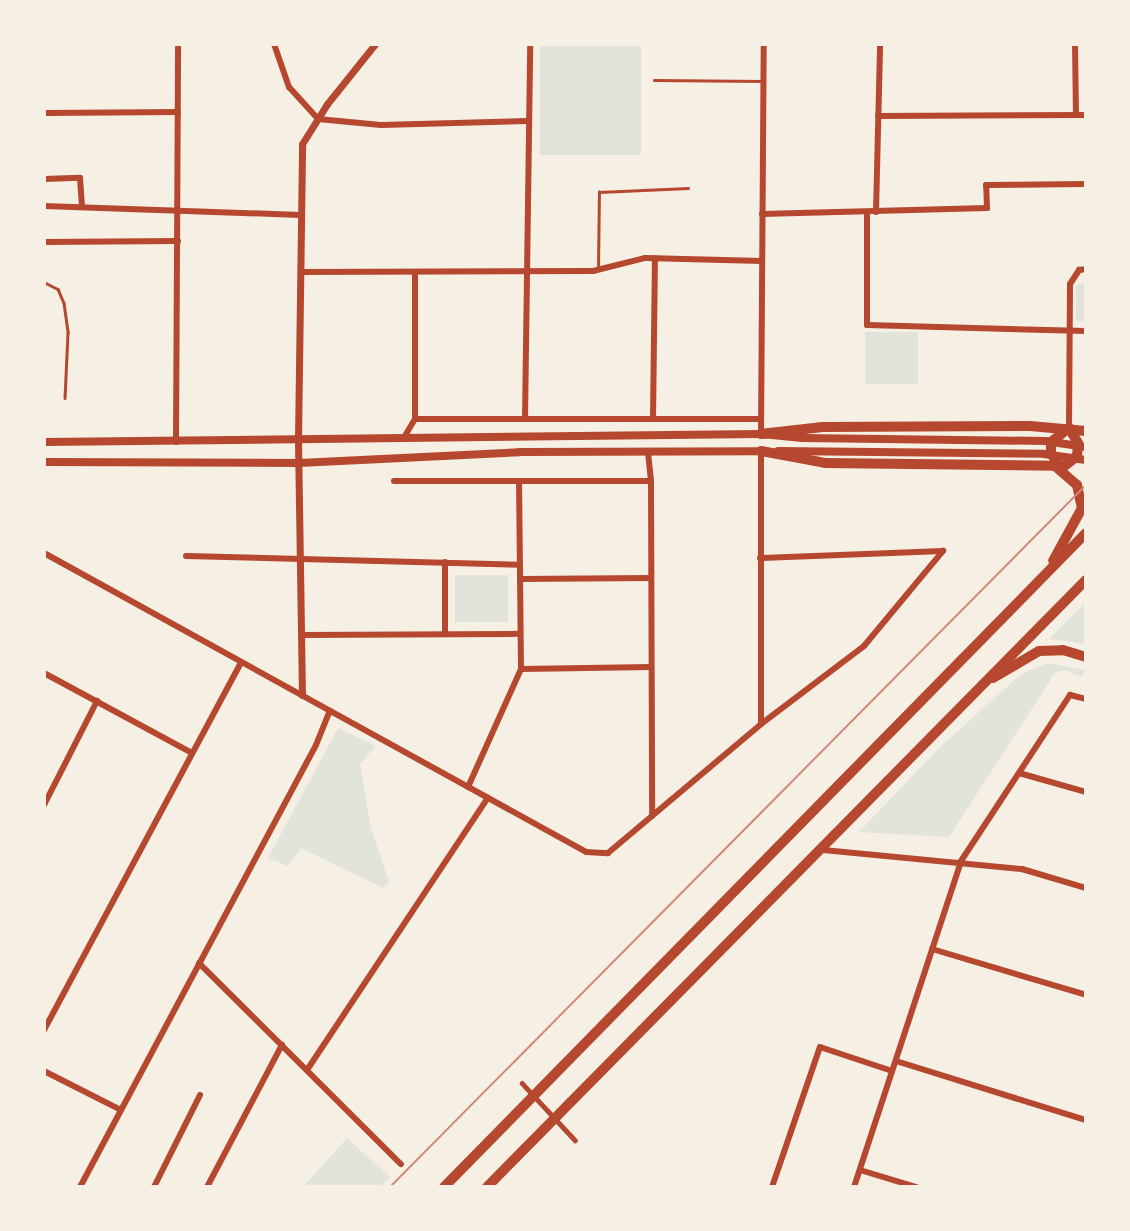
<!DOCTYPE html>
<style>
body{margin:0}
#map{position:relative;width:1130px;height:1231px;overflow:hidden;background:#f6efe4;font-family:"Sofia Sans Condensed",sans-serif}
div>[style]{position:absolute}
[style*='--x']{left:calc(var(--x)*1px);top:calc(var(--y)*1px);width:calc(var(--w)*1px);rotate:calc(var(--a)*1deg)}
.green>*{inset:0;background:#e2e4dc;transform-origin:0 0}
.service>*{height:2.5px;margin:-1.25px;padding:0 1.25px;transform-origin:1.25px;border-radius:1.25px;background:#b5482f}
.pedestrian>*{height:4.5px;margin:-2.25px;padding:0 2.25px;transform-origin:2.25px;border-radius:2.25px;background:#b5482f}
.minor>*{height:6px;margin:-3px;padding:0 3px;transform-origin:3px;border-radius:3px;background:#b5482f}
.tertiary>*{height:7px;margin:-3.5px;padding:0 3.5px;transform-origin:3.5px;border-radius:3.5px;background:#b5482f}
.secondary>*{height:8px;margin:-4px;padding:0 4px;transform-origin:4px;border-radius:4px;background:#b5482f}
.trunk>*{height:10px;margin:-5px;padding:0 5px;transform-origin:5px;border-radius:5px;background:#b5482f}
.tram>*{height:2px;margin:-1px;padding:0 1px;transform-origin:1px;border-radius:1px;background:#cf8b77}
span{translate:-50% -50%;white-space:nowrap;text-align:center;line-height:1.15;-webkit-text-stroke:7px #f6efe4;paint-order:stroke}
.frame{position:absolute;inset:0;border:46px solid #f6efe4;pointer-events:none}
</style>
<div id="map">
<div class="green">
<div style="left:540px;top:44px;width:101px;height:111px"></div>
<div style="clip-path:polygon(1086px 281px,1086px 322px,1076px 321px,1076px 286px)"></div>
<div style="left:865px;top:332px;width:53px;height:52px"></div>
<div style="left:455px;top:575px;width:53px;height:47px"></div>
<div style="clip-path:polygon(1086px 602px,1086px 644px,1049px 639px)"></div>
<div style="clip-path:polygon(1048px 663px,1085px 670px,1082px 677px,1064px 670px,1055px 673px,949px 837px,859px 832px,938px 749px,1021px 674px)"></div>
<div style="clip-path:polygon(338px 728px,376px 746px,360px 764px,371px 828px,389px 882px,383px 888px,301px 848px,288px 866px,268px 858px)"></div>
<div style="clip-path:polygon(347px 1138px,390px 1177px,380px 1187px,303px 1187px)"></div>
</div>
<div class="service">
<div style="--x:654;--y:80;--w:109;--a:0.5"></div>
<div style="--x:598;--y:270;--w:78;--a:-89.3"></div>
<div style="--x:599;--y:192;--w:89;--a:-2.6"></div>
<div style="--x:44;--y:282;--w:16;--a:27"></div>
<div style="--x:58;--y:289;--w:15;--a:67"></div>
<div style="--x:64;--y:303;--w:30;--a:82"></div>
<div style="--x:68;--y:333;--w:65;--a:92.6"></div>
</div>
<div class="pedestrian">
<div style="--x:522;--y:1083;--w:78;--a:47.1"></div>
</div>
<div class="minor">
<div style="--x:274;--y:44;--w:46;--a:70.8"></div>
<div style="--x:289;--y:87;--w:43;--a:47.8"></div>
<div style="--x:318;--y:119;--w:63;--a:5.4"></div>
<div style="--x:381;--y:125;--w:147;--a:-1.6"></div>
<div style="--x:1075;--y:44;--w:71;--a:89.2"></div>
<div style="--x:44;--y:113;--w:134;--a:-0.4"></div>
<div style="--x:878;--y:116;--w:208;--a:-0.3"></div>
<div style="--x:44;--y:179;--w:36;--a:-2"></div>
<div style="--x:80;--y:178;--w:28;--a:86"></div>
<div style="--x:44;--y:206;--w:257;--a:2"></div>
<div style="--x:876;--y:212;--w:168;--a:-88.6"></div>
<div style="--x:867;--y:213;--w:112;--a:90"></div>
<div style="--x:867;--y:325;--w:219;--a:1.6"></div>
<div style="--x:762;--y:214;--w:225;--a:-1.5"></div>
<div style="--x:987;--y:208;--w:23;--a:-92"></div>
<div style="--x:986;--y:185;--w:100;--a:-0.6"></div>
<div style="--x:44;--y:242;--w:134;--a:-0.4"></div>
<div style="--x:301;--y:272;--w:292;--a:-0.2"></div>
<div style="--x:593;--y:271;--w:54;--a:-14"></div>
<div style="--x:645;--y:258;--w:117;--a:1.5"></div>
<div style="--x:415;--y:419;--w:346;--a:0"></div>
<div style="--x:525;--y:419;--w:375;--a:-89.2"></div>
<div style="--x:653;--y:419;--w:161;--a:-89.3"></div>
<div style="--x:1069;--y:428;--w:144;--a:-89.6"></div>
<div style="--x:1070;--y:284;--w:17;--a:-57"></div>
<div style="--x:1079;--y:270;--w:7;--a:-8"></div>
<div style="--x:761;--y:434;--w:390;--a:-89.6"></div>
<div style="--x:403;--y:439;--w:23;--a:-59"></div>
<div style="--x:415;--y:419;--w:147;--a:-90"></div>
<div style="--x:176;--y:442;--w:398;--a:-89.7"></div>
<div style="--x:394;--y:481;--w:257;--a:0"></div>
<div style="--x:651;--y:481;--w:29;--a:-96"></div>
<div style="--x:651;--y:481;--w:335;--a:89.8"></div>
<div style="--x:44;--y:553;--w:619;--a:28.88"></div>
<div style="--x:586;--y:852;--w:22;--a:3"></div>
<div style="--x:608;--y:853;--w:200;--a:-40.1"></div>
<div style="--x:761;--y:724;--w:273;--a:-90"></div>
<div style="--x:186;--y:556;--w:334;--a:1.5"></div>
<div style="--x:760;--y:558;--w:183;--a:-2.2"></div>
<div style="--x:445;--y:562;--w:72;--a:90"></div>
<div style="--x:520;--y:579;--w:131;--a:-0.4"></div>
<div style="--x:301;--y:635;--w:219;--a:-0.3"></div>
<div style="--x:521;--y:669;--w:130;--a:-0.9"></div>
<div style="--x:44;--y:673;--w:168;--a:28.4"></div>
<div style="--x:761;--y:724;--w:129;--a:-37.1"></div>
<div style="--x:864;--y:646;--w:124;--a:-50.3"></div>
<div style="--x:1019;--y:773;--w:70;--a:15.8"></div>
<div style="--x:468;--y:787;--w:129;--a:-65.8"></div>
<div style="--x:521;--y:669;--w:186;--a:-90.6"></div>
<div style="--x:44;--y:805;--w:117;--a:-63"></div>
<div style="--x:823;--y:850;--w:200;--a:5.5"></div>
<div style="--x:1022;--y:869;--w:67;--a:16.5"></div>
<div style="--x:932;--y:949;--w:161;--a:16.6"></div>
<div style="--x:199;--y:963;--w:285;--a:44.9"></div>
<div style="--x:44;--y:1030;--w:417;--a:-61.8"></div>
<div style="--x:896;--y:1061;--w:199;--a:17.3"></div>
<div style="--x:307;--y:1070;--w:327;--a:-56.4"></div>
<div style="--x:44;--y:1071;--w:86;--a:26.9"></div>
<div style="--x:860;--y:1170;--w:59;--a:16.9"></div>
<div style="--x:80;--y:1187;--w:501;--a:-61.9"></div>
<div style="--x:316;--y:745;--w:37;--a:-68"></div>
<div style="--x:154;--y:1187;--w:103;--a:-63.4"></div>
<div style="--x:207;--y:1187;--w:161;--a:-62.2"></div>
<div style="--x:772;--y:1187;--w:148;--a:-71.1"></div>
<div style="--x:820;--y:1047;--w:76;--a:18.4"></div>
<div style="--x:854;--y:1187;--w:343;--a:-71.8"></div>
<div style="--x:961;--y:861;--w:199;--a:-56.7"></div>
<div style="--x:1070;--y:695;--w:16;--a:14"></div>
</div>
<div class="tertiary">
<div style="--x:302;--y:695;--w:255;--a:-90.9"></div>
<div style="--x:298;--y:440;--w:296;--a:-89.2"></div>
<div style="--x:302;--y:144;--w:47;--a:-58"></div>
<div style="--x:327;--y:104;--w:77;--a:-51.3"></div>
</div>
<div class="secondary">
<div style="--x:44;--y:442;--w:717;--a:-0.64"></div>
<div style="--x:761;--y:434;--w:41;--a:5.6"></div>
<div style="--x:802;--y:438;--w:243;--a:0.7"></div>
<div style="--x:1045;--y:441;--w:41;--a:8.3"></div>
<div style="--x:778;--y:451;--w:266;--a:0.6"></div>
<div style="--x:1044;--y:454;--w:42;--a:8.1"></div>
<div style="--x:44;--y:462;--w:255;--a:0.2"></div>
<div style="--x:299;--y:463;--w:221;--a:-2.8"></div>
<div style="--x:520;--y:452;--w:245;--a:-0.2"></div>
</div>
<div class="trunk">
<div style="--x:1069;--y:428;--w:17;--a:59"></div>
<div style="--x:1078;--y:443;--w:13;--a:94"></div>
<div style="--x:1077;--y:456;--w:21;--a:141"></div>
<div style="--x:1061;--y:469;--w:19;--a:-122"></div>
<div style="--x:1051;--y:453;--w:11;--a:-90"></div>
<div style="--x:1051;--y:442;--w:23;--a:-38"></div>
<div style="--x:761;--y:434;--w:62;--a:-6.4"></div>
<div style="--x:823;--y:427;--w:207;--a:-0.3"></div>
<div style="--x:1030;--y:426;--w:56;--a:5.1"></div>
<div style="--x:761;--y:451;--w:65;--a:10.6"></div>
<div style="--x:825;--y:463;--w:230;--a:0.7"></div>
<div style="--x:1055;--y:466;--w:29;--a:41"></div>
<div style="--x:1077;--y:485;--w:24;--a:78"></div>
<div style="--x:1082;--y:508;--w:60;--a:118.7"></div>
<div style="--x:993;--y:678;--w:53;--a:-30.4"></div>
<div style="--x:1039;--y:651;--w:24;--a:-2"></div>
<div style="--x:1063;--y:650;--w:24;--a:17"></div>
<div style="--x:444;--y:1187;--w:916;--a:-45.53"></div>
<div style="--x:487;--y:1187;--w:853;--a:-45.38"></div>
</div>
<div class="tram">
<div style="--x:390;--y:1187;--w:989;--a:-45.25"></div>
</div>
<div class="frame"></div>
</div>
